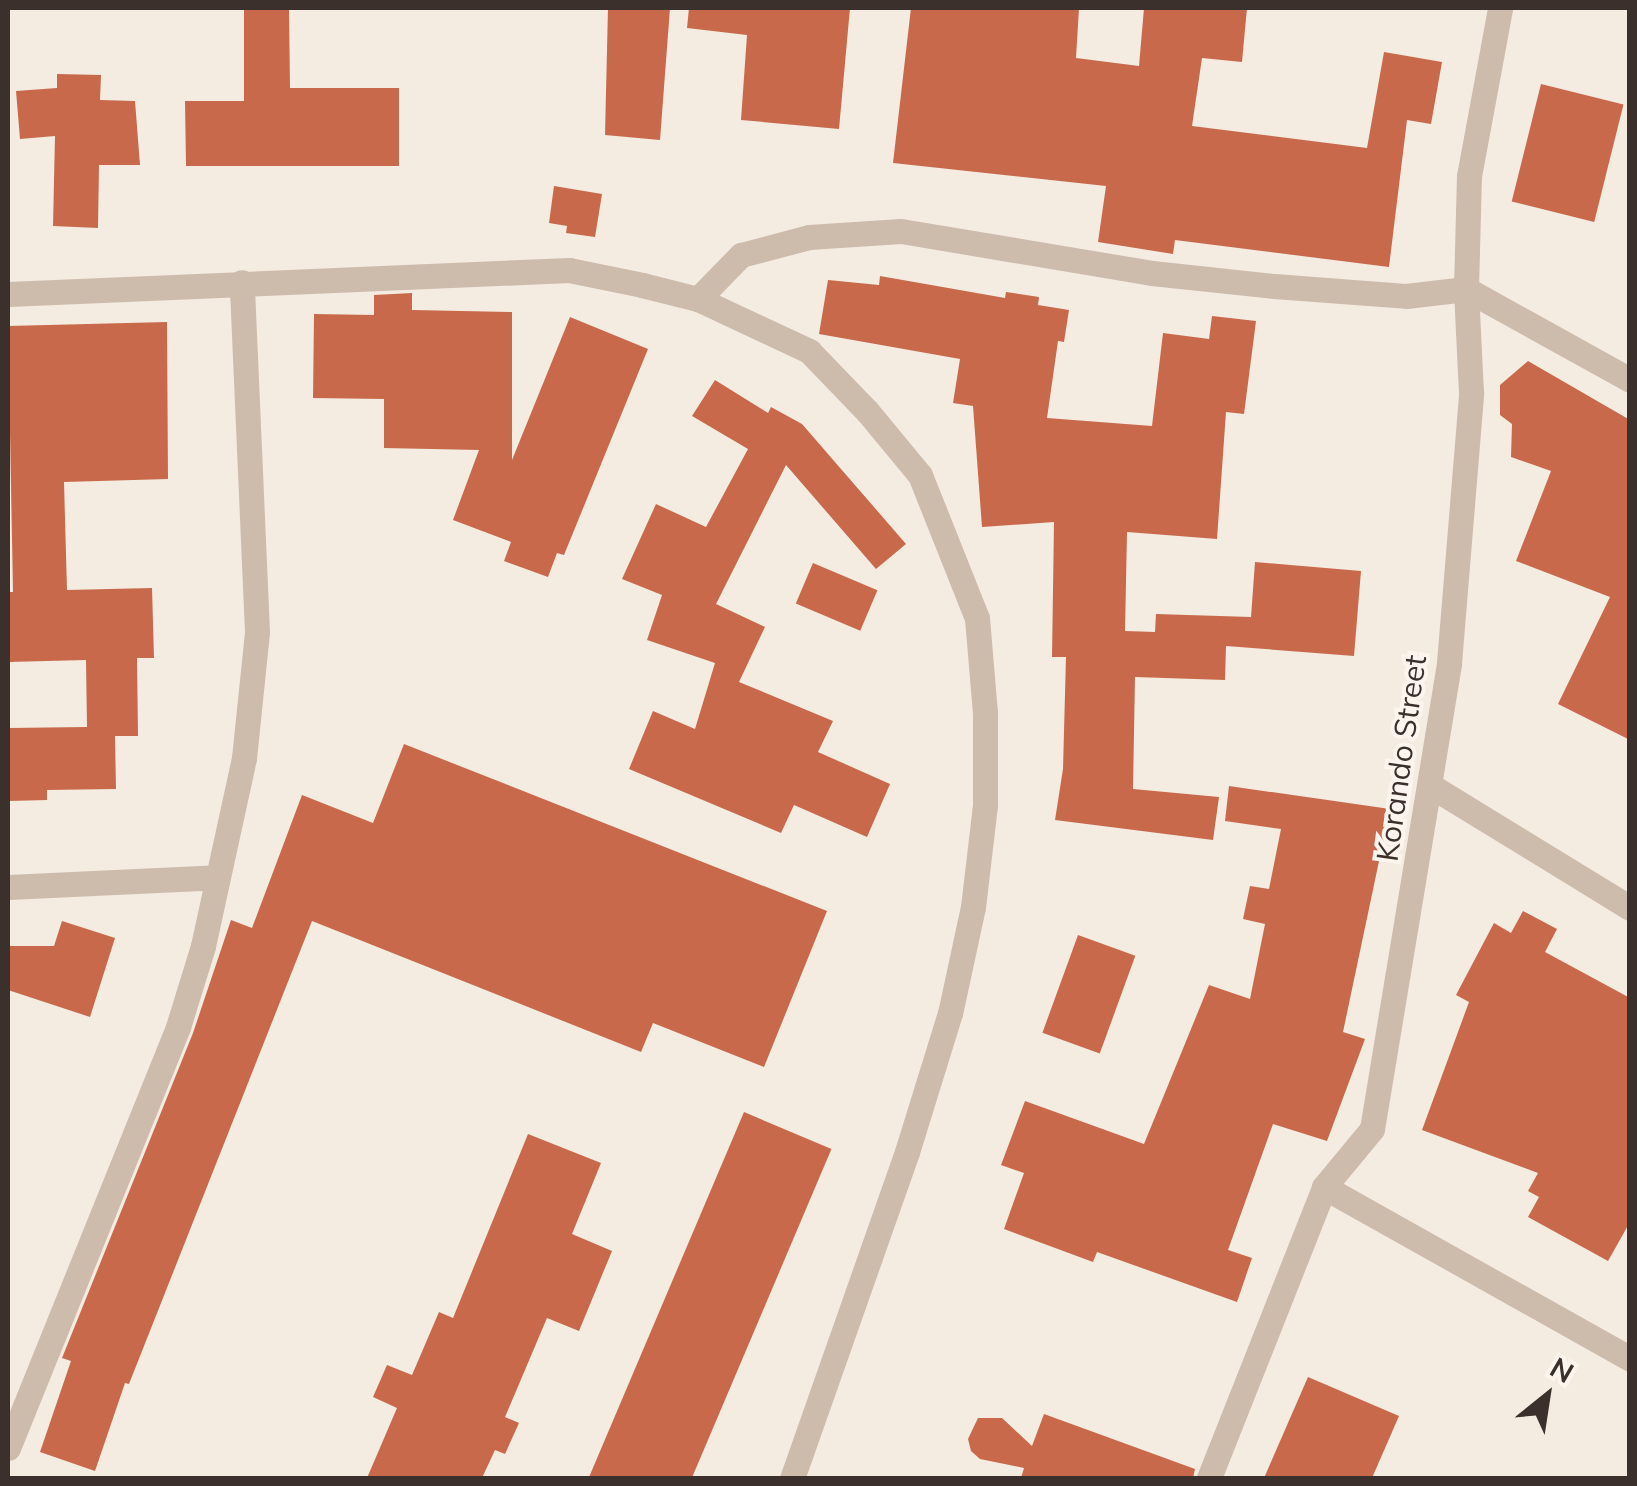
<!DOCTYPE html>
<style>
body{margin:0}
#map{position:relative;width:1637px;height:1486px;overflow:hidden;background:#f4ebe1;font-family:Mulish,sans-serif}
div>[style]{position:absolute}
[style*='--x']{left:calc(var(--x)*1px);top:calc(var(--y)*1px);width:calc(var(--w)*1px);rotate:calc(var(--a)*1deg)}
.building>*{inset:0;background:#c8694b;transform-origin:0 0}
.street>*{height:25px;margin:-12.5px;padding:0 12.5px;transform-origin:12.5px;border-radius:12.5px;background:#cdbbac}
span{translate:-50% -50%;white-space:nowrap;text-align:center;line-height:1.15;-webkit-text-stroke:8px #fbf5ee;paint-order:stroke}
.street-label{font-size:30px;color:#3b302b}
.frame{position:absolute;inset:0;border:10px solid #3b302b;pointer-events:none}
.north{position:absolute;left:1497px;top:1346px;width:100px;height:100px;-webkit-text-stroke:8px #fbf5ee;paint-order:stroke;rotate:30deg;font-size:28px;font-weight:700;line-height:40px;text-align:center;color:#3b302b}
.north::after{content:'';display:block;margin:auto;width:35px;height:45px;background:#3b302b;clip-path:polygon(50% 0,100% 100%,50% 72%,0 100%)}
</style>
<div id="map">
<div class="building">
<div style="clip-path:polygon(244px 8px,289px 8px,290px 88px,399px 88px,399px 166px,186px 166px,185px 101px,244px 101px)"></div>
<div style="clip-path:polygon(608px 8px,670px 8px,660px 140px,605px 135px)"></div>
<div style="clip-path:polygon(689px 8px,850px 8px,839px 129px,741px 120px,747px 35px,687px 28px)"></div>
<div style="clip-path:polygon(911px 8px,1079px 8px,1076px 58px,1139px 66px,1144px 8px,1247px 8px,1242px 62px,1202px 58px,1192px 126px,1367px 148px,1384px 52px,1442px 62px,1431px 124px,1407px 120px,1389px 267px,1175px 240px,1173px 254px,1098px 242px,1106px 186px,893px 163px)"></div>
<div style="clip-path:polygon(57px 74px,101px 75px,100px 100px,135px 101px,140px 165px,99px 165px,98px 228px,53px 226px,55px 136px,20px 139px,16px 91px,57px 88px)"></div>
<div style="left:1541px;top:84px;width:85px;height:121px;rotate:14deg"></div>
<div style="clip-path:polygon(554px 186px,602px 194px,595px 237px,566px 233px,567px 226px,549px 223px)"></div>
<div style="clip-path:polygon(880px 276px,1005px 298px,1006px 292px,1039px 297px,1038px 305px,1069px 310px,1064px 342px,1058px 341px,1047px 418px,1152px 426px,1163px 333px,1209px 339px,1212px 316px,1256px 321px,1244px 414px,1226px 412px,1217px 539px,1127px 532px,1125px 631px,1155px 632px,1156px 614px,1251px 617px,1255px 562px,1361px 571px,1354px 656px,1226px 646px,1225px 680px,1135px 677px,1133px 789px,1219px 797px,1213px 840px,1055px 820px,1063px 769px,1066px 657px,1052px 657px,1054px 522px,982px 527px,973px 406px,953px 403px,960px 359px,819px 334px,828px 280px,879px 285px)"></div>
<div style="clip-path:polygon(412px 293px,412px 310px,512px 312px,512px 460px,570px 317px,648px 349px,564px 555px,557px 553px,548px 577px,504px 561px,511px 542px,453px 520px,479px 450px,384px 448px,384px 399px,313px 398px,314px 314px,374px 315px,374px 295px)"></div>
<div style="clip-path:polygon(167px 322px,168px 479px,64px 482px,67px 590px,152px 588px,154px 658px,137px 658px,138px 736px,115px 736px,116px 789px,47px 790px,47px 800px,8px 801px,8px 728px,87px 727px,86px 660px,8px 662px,8px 592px,13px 592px,8px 326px)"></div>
<div style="clip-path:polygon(1528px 361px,1630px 420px,1630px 740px,1558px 704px,1610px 597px,1516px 561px,1551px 471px,1511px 457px,1512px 424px,1500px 415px,1500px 385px)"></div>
<div style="clip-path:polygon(715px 380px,768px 413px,771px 407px,802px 424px,906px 544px,876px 569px,786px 465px,716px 604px,765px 627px,739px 682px,833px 721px,818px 752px,890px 784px,867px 837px,794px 805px,781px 833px,629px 769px,653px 711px,695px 729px,715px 663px,647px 640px,662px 595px,622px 579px,656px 504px,706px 527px,748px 449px,692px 416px)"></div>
<div style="left:813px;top:563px;width:70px;height:44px;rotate:23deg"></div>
<div style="clip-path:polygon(404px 744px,827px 911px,764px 1067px,653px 1023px,641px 1052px,312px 921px,129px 1384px,125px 1383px,95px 1471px,40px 1452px,71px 1361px,62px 1358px,193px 1033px,231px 920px,252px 928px,302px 795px,373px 823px)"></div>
<div style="clip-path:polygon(1229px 786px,1390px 809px,1343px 1032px,1365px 1039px,1327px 1141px,1273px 1124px,1228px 1250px,1252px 1258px,1237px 1302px,1097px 1252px,1093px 1262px,1004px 1229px,1024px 1173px,1001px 1165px,1025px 1101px,1144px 1144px,1209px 985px,1250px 999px,1265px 924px,1243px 919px,1250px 886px,1269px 889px,1281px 829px,1225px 821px)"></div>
<div style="clip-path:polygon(1523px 911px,1557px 929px,1545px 952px,1630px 998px,1630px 1222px,1608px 1261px,1528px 1217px,1539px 1197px,1528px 1191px,1538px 1173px,1422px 1130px,1469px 1002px,1456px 995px,1494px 923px,1511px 933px)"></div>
<div style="clip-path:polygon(62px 921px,115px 938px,90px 1017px,8px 990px,8px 946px,54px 946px)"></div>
<div style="left:1078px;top:935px;width:61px;height:104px;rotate:20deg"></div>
<div style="left:744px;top:1112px;width:95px;height:397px;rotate:23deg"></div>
<div style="clip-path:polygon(528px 1134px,601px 1163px,572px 1234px,612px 1251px,579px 1331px,547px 1318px,505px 1417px,519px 1423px,505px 1454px,495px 1450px,482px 1478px,367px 1478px,397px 1408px,373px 1397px,387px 1365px,412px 1375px,439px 1312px,453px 1318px)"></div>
<div style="clip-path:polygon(1308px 1377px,1399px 1416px,1372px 1478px,1264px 1478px)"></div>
<div style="clip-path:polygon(1044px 1414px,1195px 1469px,1193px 1478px,1021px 1478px,1024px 1468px,980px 1459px,971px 1451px,968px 1439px,978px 1418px,1002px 1418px,1032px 1446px)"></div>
</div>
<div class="street">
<div style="--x:8;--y:294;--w:562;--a:-2.45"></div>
<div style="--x:569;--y:270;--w:75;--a:11.6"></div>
<div style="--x:642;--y:285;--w:58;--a:14"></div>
<div style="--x:698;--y:299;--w:123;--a:25.1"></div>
<div style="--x:809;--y:351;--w:83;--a:46"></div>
<div style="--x:867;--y:411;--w:83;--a:50.4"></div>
<div style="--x:920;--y:475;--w:154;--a:68.3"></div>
<div style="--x:977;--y:618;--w:95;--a:85.2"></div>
<div style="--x:985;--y:713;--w:92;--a:90"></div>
<div style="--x:985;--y:805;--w:103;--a:96.7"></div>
<div style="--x:973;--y:907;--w:108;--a:102.2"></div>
<div style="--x:950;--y:1013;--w:145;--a:107.2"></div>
<div style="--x:907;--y:1152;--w:346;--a:109.4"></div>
<div style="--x:698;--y:299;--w:62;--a:-45.7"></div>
<div style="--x:741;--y:255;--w:70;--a:-14.8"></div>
<div style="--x:809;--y:237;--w:92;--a:-3.7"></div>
<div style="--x:901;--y:231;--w:254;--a:9.5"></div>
<div style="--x:1152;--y:273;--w:123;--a:6.1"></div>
<div style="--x:1274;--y:286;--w:132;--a:4.3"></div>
<div style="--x:1406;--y:296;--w:60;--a:-6.7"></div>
<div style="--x:1466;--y:289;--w:188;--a:29"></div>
<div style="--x:1431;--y:786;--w:233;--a:31.5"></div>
<div style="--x:8;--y:887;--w:209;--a:-2.7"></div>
<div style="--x:1324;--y:1187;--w:351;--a:29.3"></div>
<div style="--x:8;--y:1448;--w:454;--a:-68"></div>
<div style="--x:178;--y:1027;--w:85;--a:-72.8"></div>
<div style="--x:203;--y:946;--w:192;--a:-77.7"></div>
<div style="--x:244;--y:758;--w:127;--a:-84.1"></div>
<div style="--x:257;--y:632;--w:350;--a:-92.5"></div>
<div style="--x:1209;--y:1478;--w:313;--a:-68.4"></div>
<div style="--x:1324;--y:1187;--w:75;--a:-50.4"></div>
<div style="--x:1372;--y:1129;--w:472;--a:-80.6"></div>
<div style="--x:1449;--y:663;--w:271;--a:-85.3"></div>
<div style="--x:1471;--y:393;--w:104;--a:-92.8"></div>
<div style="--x:1466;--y:289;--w:113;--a:-88.5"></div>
<div style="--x:1469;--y:176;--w:171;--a:-79.5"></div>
</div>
<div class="street-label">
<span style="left:1401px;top:758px;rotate:-82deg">Korando Street</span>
</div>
<div class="frame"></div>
<div class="north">N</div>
</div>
